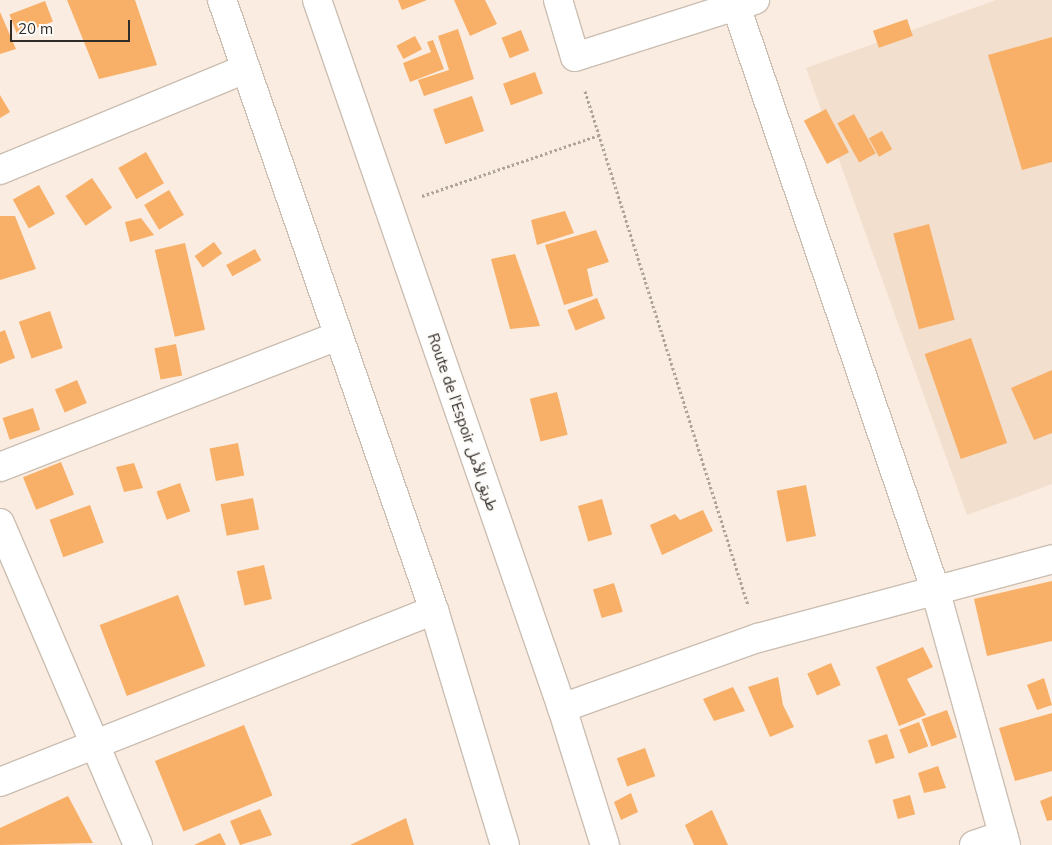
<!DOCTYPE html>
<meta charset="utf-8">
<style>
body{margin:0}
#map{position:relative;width:1052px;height:845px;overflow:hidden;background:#faece0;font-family:Mulish,"Noto Sans Arabic",sans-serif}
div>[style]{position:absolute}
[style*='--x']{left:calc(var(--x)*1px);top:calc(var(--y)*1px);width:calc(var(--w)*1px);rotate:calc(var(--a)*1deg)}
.built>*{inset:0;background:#f2dfce}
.building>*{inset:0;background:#f8b068;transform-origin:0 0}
.path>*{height:3px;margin-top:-1.5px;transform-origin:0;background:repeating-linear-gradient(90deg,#aea49b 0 2.5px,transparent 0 5px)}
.roads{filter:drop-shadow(1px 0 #cbbeb2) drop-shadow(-1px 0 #cbbeb2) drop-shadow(0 1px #cbbeb2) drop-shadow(0 -1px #cbbeb2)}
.street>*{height:28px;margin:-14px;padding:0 14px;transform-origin:14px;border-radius:14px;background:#fff}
.highway>*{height:28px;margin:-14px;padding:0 14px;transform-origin:14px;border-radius:14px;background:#fff}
span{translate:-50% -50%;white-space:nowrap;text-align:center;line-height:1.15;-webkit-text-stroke:4.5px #fefcf9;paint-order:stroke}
.street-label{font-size:15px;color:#312c28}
.scale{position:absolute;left:10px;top:20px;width:120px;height:22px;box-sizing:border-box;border:2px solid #312c28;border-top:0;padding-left:6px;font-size:15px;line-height:18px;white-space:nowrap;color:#312c28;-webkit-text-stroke:4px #fefcf9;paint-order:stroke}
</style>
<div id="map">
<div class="built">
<div style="clip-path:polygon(996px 0,1052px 0,1052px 484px,967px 515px,806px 68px)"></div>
</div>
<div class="building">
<div style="clip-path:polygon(67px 0,135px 0,157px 65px,99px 79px)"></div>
<div style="clip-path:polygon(398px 0,427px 0,402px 10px)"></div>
<div style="clip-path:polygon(454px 0,485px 0,497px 24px,470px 36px)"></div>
<div style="left:45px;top:1px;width:22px;height:38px;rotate:69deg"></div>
<div style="clip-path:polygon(0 12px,16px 49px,0 54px)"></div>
<div style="left:907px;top:19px;width:18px;height:36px;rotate:71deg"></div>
<div style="clip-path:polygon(458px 29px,474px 79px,424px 96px,418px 80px,449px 70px,438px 36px)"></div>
<div style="left:521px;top:30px;width:22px;height:21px;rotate:68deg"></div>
<div style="left:415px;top:36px;width:15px;height:21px;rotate:62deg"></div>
<div style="clip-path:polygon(1052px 37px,1052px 162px,1022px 170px,988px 55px)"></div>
<div style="clip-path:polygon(433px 40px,444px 69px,410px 82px,403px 63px,431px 52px,427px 42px)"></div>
<div style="left:535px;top:72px;width:23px;height:34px;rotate:70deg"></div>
<div style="clip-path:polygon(0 95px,10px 112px,0 118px)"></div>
<div style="left:472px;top:96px;width:37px;height:41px;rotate:71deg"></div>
<div style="left:826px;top:109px;width:49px;height:25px;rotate:62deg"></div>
<div style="left:854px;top:114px;width:45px;height:19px;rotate:61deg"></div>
<div style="left:882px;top:131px;width:21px;height:15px;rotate:61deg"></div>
<div style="left:146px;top:152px;width:36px;height:32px;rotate:60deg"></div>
<div style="left:92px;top:178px;width:36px;height:32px;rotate:56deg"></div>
<div style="left:39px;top:185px;width:33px;height:30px;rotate:61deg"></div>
<div style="left:169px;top:190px;width:29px;height:29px;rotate:59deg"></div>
<div style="clip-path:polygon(565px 211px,574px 233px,537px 245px,531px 220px)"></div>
<div style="clip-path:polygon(0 216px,15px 216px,36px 269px,0 280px)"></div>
<div style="clip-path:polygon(141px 218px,154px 235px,130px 242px,125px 222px)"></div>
<div style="left:929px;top:224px;width:99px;height:37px;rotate:75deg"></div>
<div style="clip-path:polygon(596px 230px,609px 262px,587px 269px,593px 296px,564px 305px,545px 245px)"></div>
<div style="left:214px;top:242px;width:14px;height:24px;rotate:54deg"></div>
<div style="left:185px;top:243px;width:89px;height:31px;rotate:77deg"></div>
<div style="left:255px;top:249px;width:13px;height:33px;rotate:61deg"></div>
<div style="clip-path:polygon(515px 254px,540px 326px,510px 329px,491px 259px)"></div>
<div style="left:597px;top:298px;width:22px;height:32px;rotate:68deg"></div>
<div style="left:50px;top:311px;width:39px;height:33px;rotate:71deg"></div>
<div style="clip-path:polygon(5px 330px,15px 358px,0 364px,0 332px)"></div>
<div style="left:971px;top:338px;width:111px;height:49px;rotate:71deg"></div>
<div style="left:176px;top:344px;width:32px;height:22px;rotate:79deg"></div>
<div style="clip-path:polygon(1052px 370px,1052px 433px,1034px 440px,1011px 388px)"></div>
<div style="left:77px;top:380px;width:25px;height:24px;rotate:67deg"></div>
<div style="left:557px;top:392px;width:44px;height:28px;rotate:76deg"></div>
<div style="left:33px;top:408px;width:23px;height:32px;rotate:72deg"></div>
<div style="left:238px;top:443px;width:33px;height:29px;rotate:79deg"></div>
<div style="left:61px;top:462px;width:35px;height:41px;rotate:68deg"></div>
<div style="clip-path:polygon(134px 463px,143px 488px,124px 492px,116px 467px)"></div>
<div style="left:180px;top:483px;width:30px;height:25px;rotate:70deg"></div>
<div style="left:806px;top:485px;width:52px;height:30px;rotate:79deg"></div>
<div style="left:253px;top:498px;width:32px;height:33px;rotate:79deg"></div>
<div style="left:602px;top:499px;width:37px;height:25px;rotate:74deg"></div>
<div style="left:90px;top:505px;width:40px;height:43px;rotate:70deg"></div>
<div style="clip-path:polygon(703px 510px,713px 531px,662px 555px,650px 525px,675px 514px,680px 520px)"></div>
<div style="left:264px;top:565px;width:35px;height:28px;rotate:77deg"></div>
<div style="clip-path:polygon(1052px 581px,1052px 641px,987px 656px,974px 599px)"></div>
<div style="left:614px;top:583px;width:30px;height:22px;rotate:73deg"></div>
<div style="left:178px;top:595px;width:76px;height:84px;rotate:69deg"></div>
<div style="clip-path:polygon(923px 647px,933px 667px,907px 679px,926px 715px,899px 726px,876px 667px)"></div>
<div style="left:831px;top:663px;width:24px;height:26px;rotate:66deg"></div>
<div style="clip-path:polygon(778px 677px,783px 705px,794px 727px,770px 737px,748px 687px)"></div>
<div style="clip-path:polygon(1044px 678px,1052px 705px,1037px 710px,1027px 685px)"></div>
<div style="clip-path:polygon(733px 687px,745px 711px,714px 721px,703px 699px)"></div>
<div style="left:947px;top:710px;width:29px;height:27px;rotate:70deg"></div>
<div style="clip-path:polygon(1052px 713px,1052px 771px,1015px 781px,999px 728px)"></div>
<div style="left:919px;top:722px;width:26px;height:21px;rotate:69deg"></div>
<div style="left:244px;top:725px;width:76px;height:96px;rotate:68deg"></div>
<div style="left:887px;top:734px;width:25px;height:20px;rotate:72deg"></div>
<div style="left:645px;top:748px;width:30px;height:30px;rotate:70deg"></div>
<div style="clip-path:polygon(938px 766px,946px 788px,924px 793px,918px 773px)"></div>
<div style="clip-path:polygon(631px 793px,638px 812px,621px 820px,614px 802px)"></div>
<div style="left:910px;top:795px;width:20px;height:18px;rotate:75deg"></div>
<div style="clip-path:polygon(68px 796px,93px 843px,0 845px,0 828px)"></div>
<div style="clip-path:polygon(1052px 796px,1052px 820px,1047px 821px,1040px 801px)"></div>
<div style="clip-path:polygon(260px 809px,272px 835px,240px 845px,230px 821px)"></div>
<div style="clip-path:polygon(712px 810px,728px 845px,694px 845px,685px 825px)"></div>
<div style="clip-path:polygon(406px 818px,414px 845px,350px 845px)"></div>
<div style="clip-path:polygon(220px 833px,226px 845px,194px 845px)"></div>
</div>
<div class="path">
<div style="--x:585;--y:91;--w:539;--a:72.41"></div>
<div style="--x:422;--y:196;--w:187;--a:-19"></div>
</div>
<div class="roads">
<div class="street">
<div style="--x:558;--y:0;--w:59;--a:73.4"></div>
<div style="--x:575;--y:57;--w:189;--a:-17.6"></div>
<div style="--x:736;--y:6;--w:616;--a:71.15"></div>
<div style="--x:935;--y:589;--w:266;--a:74.5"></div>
<div style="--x:0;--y:170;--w:263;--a:-22.4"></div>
<div style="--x:0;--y:467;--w:362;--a:-21.2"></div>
<div style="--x:0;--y:523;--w:350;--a:66.8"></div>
<div style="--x:562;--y:708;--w:208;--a:-19.7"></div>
<div style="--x:758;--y:638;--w:304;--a:-15"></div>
<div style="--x:0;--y:782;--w:467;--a:-21.6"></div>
<div style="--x:974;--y:845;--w:31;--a:-19"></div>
</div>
<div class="highway">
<div style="--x:222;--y:0;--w:646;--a:70.84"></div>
<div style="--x:434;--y:610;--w:245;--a:73.2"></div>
<div style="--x:317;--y:0;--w:749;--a:70.91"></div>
<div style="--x:562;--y:708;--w:144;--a:72.6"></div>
</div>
</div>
<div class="street-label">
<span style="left:463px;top:422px;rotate:71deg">Route de l’Espoir طريق الأمل</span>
</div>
<div class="scale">20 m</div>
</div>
